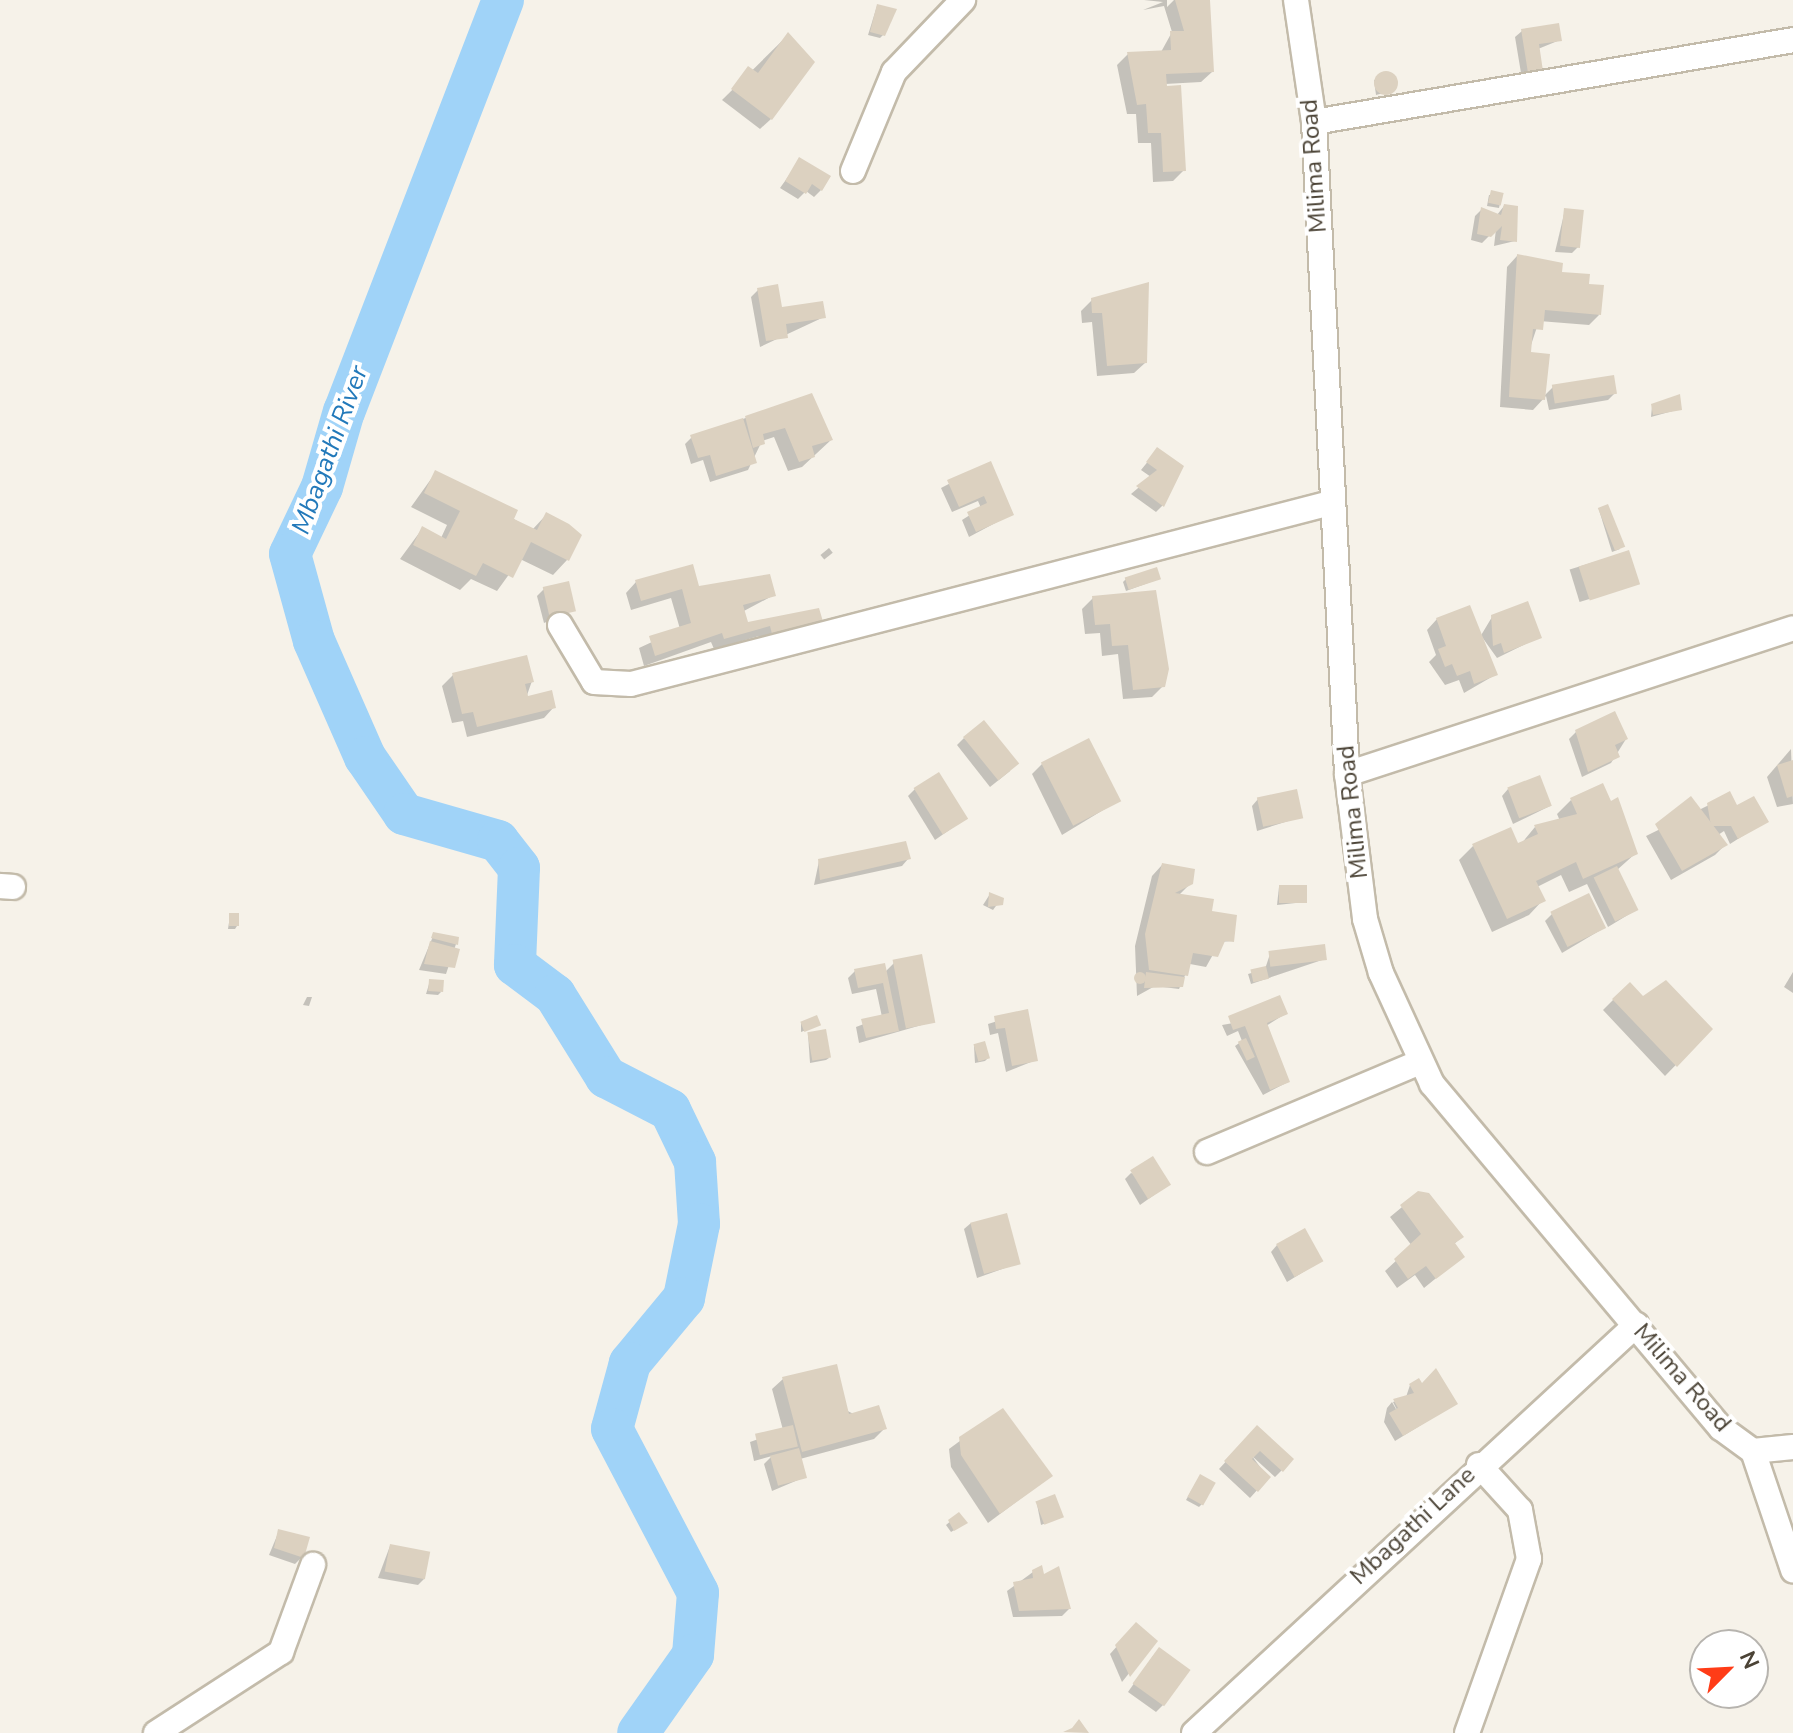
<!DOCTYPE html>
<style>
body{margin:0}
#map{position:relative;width:1793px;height:1733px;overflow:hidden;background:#f6f2e9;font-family:"Nunito Sans",sans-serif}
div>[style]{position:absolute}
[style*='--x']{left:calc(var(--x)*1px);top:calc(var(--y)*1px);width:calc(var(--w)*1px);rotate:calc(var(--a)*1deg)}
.shadow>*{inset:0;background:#0003;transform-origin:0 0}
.river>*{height:42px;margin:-21px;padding:0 21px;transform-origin:21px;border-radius:21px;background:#a0d3f8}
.building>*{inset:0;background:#dcd1c0;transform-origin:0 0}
.round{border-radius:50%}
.roads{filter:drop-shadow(2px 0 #c3bbaa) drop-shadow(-2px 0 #c3bbaa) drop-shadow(0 2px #c3bbaa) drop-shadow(0 -2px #c3bbaa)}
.minor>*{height:24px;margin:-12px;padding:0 12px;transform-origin:12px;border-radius:12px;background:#fff}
span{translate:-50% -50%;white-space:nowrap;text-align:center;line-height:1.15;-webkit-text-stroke:8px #fff;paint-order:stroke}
.street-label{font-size:24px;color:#4b4336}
.water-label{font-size:26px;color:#2279ba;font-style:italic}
.north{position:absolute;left:1689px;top:1629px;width:80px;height:80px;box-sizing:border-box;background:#fff;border:2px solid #b7b4af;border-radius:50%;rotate:66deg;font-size:22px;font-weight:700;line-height:32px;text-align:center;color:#4b4336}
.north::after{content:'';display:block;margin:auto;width:28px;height:36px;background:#ff3c17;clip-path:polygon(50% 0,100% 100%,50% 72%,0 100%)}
</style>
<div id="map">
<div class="shadow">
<div style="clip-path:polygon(1144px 0,1167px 0,1167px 7px,1174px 0,1208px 0,1212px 72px,1201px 82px,1165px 84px,1184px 170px,1173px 181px,1153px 182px,1151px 143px,1138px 143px,1136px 114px,1127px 114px,1117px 65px,1128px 54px,1161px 52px,1172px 32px,1164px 6px,1143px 10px,1163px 2px)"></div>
<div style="clip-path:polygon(877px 6px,883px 35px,880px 38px,868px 35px)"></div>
<div style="clip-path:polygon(1522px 31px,1560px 40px,1538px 49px,1541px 70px,1522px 79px,1515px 37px)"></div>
<div style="clip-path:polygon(788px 35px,771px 119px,760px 129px,722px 100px)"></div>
<div style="clip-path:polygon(1392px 75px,1394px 90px,1376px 95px,1374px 80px)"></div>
<div style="clip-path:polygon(800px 160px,821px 190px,814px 197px,806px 191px,798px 199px,780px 188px)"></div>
<div style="clip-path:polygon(1489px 195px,1502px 195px,1499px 208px,1487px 206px)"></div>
<div style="clip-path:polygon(1504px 206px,1515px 241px,1494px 246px,1496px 229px,1482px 243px,1471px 240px,1475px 216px,1482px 209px,1497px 215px)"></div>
<div style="clip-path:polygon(1565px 210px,1579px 246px,1572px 253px,1555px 252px)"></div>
<div style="clip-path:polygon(1517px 256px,1587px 285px,1599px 315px,1589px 325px,1539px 321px,1528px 354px,1544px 396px,1553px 387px,1615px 393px,1608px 400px,1549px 410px,1546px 396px,1533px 410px,1500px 407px,1507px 267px)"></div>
<div style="clip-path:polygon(758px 290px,781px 310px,824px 317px,760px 347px,751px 297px)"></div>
<div style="clip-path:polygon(1092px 300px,1145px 363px,1134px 373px,1097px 376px,1092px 322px,1082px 323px,1081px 311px)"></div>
<div style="clip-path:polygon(811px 395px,831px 440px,802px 467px,788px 471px,774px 437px,762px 441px,748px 470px,710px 482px,703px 460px,691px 464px,685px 444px,692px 437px)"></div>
<div style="clip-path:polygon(1652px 406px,1680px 409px,1651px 417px)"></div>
<div style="clip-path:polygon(1158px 449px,1163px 505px,1156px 512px,1131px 494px,1151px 477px,1141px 470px)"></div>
<div style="clip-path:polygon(989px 463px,1012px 514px,969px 537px,962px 520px,981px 508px,978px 501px,952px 512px,941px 488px)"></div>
<div style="clip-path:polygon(436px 472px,532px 530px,546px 515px,579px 536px,567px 560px,553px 575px,520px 559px,497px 591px,471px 579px,460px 590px,400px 559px,422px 529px,441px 538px,447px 525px,411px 507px)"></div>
<div style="clip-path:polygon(1599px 510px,1620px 549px,1612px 552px)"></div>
<div style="left:829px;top:548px;width:6px;height:11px;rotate:51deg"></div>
<div style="left:1627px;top:552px;width:34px;height:60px;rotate:73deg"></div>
<div style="clip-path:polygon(1159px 579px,1126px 591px,1123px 582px,1126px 579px)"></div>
<div style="clip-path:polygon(636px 582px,774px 595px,742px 612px,746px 625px,818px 610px,764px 652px,759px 636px,714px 649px,711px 642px,644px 666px,639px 648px,680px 629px,671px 598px,631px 610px,626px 593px)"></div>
<div style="clip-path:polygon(544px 589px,574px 610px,544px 623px,537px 596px)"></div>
<div style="clip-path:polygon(1093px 598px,1163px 686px,1152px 697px,1123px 699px,1118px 654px,1102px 656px,1100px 633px,1085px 634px,1082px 609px)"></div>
<div style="clip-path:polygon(1492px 617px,1540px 637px,1497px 658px,1482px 637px,1495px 675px,1464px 693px,1459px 680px,1445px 685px,1429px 662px,1436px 655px,1427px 630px,1437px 619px,1480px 637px)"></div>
<div style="clip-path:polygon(453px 675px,532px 681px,526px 698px,554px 707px,544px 718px,467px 737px,463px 721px,452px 723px,442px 686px)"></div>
<div style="clip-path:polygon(1576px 732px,1626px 739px,1611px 763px,1582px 777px,1569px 739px)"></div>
<div style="clip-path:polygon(964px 738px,1010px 771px,990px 787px,957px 745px)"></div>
<div style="clip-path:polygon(1791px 749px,1793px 804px,1777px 807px,1767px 777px)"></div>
<div style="clip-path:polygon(1042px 764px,1118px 801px,1062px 835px,1032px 774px)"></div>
<div style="clip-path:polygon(915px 789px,965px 819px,935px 840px,908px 796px)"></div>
<div style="clip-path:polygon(1508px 789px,1550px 806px,1513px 824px,1502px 796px)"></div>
<div style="clip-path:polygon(1258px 799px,1301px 817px,1257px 831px,1252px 806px)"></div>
<div style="clip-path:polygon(1571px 800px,1636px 853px,1617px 870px,1636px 910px,1608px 927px,1587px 884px,1569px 892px,1561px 875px,1537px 887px,1543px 900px,1529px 915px,1492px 932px,1459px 860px,1473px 846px,1521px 844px,1535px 827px,1560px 821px,1557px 814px)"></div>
<div style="clip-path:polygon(1709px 805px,1766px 821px,1730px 844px,1724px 831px,1718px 835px,1725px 845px,1715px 855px,1671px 880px,1646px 836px)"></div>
<div style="clip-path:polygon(908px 859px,902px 866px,814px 885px,819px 861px)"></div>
<div style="clip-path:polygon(1162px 865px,1191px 883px,1179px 895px,1210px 913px,1232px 941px,1220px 942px,1206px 967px,1190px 964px,1179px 989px,1155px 986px,1137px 996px,1135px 946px,1152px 876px)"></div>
<div style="clip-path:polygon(1279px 887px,1305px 902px,1277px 905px)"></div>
<div style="clip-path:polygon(990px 894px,1001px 899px,993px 910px,983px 905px)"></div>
<div style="clip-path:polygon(1552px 914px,1604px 928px,1562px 953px,1545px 921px)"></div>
<div style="clip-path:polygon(230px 916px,237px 926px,235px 929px,228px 929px)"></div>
<div style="clip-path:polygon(434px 934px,456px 944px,446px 974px,419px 970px)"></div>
<div style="clip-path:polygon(1270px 954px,1325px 959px,1251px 984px,1248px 974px,1265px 969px)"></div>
<div style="clip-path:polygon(894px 963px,932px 1022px,859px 1043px,856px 1027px,882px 1017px,876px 989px,852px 994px,848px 978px,855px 971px,885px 972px)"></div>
<div style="clip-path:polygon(1793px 972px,1793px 993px,1784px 987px)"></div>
<div style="clip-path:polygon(430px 981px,441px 992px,438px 995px,426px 994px)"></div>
<div style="clip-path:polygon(1629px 984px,1642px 998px,1710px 1030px,1665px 1076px,1603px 1010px)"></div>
<div style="clip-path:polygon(312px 997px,309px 1006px,303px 1005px,307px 997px)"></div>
<div style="clip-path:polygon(1026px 1012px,1036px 1060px,1006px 1072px,998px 1033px,990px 1035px,988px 1024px)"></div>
<div style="clip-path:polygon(1285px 1014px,1266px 1026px,1288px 1082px,1263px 1095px,1235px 1046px,1242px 1041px,1238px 1031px,1227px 1036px,1222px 1025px)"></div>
<div style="clip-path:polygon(801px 1022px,819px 1025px,801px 1032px)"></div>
<div style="clip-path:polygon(808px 1034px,829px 1058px,826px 1060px,810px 1063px)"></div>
<div style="clip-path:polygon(974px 1046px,988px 1058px,985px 1061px,975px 1063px)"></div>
<div style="clip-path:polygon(1131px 1173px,1168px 1185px,1140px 1205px,1125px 1179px)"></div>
<div style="clip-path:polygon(1419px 1193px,1462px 1237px,1454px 1244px,1462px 1257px,1424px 1288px,1415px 1275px,1397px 1288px,1385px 1271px,1412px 1246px,1390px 1217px)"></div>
<div style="clip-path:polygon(971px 1223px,1019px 1263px,977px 1278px,964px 1229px)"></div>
<div style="clip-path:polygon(1277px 1245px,1321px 1261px,1287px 1282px,1271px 1252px)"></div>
<div style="clip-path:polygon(783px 1379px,884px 1429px,874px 1439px,800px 1459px,805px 1477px,772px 1491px,764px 1464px,772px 1456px,754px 1461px,750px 1442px,783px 1430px,772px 1389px)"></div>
<div style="clip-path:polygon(1410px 1385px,1455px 1404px,1395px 1441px,1384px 1422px,1387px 1408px,1392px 1402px,1401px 1418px,1393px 1402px,1406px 1397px)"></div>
<div style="clip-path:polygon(1002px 1410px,1051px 1476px,988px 1523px,951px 1467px,949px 1449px)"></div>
<div style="clip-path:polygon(1257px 1428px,1282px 1470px,1275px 1477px,1252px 1456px,1268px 1478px,1250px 1498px,1219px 1469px)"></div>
<div style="clip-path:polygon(1198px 1479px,1202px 1504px,1199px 1507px,1186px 1500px)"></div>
<div style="clip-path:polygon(1037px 1504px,1061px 1517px,1041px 1525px)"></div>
<div style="clip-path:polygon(958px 1515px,963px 1525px,951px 1532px,946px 1525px)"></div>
<div style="clip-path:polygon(279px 1531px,302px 1557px,295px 1564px,269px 1555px)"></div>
<div style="clip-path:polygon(390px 1546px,425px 1578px,418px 1585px,378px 1578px)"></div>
<div style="clip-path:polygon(1033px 1572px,1069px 1609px,1062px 1616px,1013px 1617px,1007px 1591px)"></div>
<div style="clip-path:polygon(1136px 1625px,1155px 1641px,1122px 1682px,1110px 1654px)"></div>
<div style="clip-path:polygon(1153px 1656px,1163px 1705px,1156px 1712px,1128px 1692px)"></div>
</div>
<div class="river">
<div style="--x:503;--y:0;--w:441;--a:111.1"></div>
<div style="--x:344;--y:411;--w:79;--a:106.1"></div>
<div style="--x:322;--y:487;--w:74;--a:115.5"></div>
<div style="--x:290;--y:554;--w:90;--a:74.6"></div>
<div style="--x:314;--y:641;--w:127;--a:66.3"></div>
<div style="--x:365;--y:757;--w:69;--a:55.6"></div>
<div style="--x:404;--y:814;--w:98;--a:16"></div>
<div style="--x:498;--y:841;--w:34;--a:52"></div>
<div style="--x:519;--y:868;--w:97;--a:92.4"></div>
<div style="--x:515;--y:965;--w:50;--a:36.9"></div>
<div style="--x:555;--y:995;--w:97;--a:58.1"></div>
<div style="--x:606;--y:1077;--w:72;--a:27.3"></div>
<div style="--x:670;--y:1110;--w:58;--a:64.3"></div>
<div style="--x:695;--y:1162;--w:62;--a:86.3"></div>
<div style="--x:699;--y:1224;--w:76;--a:101.5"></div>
<div style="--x:684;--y:1298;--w:85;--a:129.7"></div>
<div style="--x:630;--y:1363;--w:68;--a:105.3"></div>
<div style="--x:612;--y:1429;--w:185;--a:62.3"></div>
<div style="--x:698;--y:1593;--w:62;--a:94.6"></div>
<div style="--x:693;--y:1655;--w:95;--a:125.2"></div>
</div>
<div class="building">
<div style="clip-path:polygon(1175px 0,1210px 0,1214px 72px,1166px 74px,1167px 86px,1181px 85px,1186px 171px,1163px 172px,1161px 133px,1148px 133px,1146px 104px,1137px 105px,1127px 52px,1171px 50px,1170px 31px,1184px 31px)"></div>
<div style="clip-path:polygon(877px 4px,897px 9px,885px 36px,870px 32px)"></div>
<div style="clip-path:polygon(1559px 23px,1562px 41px,1539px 44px,1543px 71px,1528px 73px,1521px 29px)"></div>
<div style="clip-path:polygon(788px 32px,815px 62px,772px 120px,731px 89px,748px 66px,758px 73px)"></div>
<div class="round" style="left:1374px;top:71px;width:24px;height:24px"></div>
<div style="clip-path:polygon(799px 157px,831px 176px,822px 191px,812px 184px,806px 194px,785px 181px)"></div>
<div style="left:1491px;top:190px;width:13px;height:13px;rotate:13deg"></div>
<div style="clip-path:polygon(1504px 204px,1518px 206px,1517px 242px,1500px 240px,1502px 226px,1491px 237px,1477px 234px,1481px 207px,1501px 215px)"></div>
<div style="left:1564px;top:208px;width:20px;height:38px;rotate:6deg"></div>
<div style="clip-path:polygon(1517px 254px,1563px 263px,1562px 272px,1590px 274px,1589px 284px,1604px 285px,1601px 315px,1545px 310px,1543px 330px,1533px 329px,1531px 352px,1550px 354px,1545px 400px,1509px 397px)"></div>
<div style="clip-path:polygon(1149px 282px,1147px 363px,1107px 366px,1102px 313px,1092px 313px,1091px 298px)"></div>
<div style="clip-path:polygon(778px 284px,782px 307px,823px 301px,826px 318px,786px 324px,788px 338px,766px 341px,757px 288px)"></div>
<div style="left:1614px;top:375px;width:19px;height:63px;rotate:81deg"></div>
<div style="clip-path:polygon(812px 393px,833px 440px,812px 446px,815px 457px,799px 462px,785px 428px,763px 434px,765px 444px,753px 448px,745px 416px)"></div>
<div style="clip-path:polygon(1680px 394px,1682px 410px,1653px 415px,1651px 404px)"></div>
<div style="clip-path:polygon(743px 418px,757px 463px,716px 476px,710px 455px,698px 458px,690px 435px)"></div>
<div style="clip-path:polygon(1157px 447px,1184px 466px,1164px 507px,1136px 486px,1157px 470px,1146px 462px)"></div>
<div style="clip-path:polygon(991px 461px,1014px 515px,976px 532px,967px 512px,987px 503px,984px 496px,959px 507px,947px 480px)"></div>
<div style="clip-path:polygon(435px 470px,518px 510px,514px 519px,537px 530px,546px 512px,569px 524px,582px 535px,569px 561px,531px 542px,513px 578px,483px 563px,476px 576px,413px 545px,422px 526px,446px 539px,460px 511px,424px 493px)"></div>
<div style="left:1608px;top:504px;width:46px;height:11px;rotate:68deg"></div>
<div style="left:1629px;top:550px;width:36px;height:53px;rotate:72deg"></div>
<div style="clip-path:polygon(693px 564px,699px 586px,770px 574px,776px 596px,743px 605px,748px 622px,819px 608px,824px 625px,774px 642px,770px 626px,724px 639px,722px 633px,655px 656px,649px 636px,691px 623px,682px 589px,641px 601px,635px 580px)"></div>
<div style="left:1157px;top:567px;width:13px;height:34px;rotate:72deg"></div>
<div style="left:569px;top:581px;width:31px;height:27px;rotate:77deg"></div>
<div style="clip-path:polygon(1156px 590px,1169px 669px,1165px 687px,1133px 690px,1128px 645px,1112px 646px,1110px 624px,1095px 625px,1092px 596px)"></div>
<div style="clip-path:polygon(1528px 601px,1542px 638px,1504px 653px,1501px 643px,1493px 646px,1491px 615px)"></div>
<div style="clip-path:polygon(1470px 605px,1498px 675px,1474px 684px,1470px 671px,1457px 676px,1452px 664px,1445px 667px,1438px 649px,1446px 646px,1436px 618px)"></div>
<div style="clip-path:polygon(527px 655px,534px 682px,525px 684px,528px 696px,552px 690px,556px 708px,477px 727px,473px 712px,462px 714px,452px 673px)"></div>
<div style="clip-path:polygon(1615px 711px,1628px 739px,1615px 745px,1620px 757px,1588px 772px,1575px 730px)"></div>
<div style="left:984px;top:720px;width:56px;height:27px;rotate:51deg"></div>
<div style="left:1089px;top:738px;width:71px;height:54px;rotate:63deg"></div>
<div style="clip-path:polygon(1793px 760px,1793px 796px,1787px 798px,1777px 765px)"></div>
<div style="left:939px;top:772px;width:55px;height:30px;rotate:58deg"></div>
<div style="left:1540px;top:775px;width:33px;height:35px;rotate:69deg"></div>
<div style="clip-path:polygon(1603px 783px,1611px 801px,1618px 797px,1638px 854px,1583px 879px,1576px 862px,1536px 881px,1546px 901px,1507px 919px,1472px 844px,1511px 827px,1518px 843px,1538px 834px,1534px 825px,1577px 814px,1570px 798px)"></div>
<div style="left:1297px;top:789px;width:30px;height:41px;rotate:78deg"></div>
<div style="clip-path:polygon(1730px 791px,1737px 805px,1754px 796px,1769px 822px,1738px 839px,1731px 826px,1711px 826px,1707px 803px)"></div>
<div style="clip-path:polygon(1691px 796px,1728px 845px,1682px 871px,1655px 824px)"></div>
<div style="clip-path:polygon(906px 841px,911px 859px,820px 880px,818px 859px)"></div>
<div style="clip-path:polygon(1162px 863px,1195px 869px,1193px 884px,1175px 893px,1214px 899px,1212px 911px,1237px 915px,1234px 942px,1225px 941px,1218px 957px,1193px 953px,1188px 976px,1149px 970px,1145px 934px)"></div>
<div style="left:1617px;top:866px;width:49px;height:26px;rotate:64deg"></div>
<div style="left:1279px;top:885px;width:28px;height:18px"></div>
<div style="clip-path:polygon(989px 892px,1004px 898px,1003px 905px,988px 907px)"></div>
<div style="left:1589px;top:893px;width:39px;height:43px;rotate:64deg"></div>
<div style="left:239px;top:913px;width:13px;height:10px;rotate:90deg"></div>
<div style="clip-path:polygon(433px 932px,459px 937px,458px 945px,431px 938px)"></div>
<div style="clip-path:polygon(430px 941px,460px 949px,455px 968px,424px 964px)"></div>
<div style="left:1325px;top:944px;width:16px;height:57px;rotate:83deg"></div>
<div style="left:922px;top:954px;width:70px;height:30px;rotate:79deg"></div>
<div style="clip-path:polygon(885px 963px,899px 1031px,866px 1038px,861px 1019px,889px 1013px,883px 983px,858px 988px,854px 969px)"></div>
<div style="left:1266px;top:966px;width:13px;height:16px;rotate:77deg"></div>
<div class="round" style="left:1134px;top:972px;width:12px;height:12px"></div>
<div style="clip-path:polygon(1146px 972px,1185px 977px,1183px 987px,1144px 988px)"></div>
<div style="left:429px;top:979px;width:15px;height:12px;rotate:4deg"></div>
<div style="clip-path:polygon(1666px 980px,1713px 1029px,1677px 1067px,1612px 999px,1630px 982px,1643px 996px)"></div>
<div style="clip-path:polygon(1280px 995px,1288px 1014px,1267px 1023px,1290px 1082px,1270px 1090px,1245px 1026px,1233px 1030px,1228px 1016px)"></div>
<div style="clip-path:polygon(1028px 1009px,1038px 1061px,1012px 1066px,1005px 1028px,996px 1029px,994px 1016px)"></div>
<div style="left:817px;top:1015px;width:11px;height:18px;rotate:68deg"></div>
<div style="left:826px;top:1029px;width:29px;height:19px;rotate:80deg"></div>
<div style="left:1246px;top:1038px;width:21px;height:9px;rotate:65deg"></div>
<div style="left:985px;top:1041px;width:18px;height:12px;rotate:74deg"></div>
<div style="left:1153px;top:1156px;width:34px;height:27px;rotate:58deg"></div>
<div style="clip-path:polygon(1418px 1191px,1429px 1193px,1464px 1237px,1455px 1243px,1465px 1257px,1436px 1279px,1426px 1266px,1408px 1279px,1394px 1259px,1421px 1234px,1400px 1205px)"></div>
<div style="left:1007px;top:1213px;width:53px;height:38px;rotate:75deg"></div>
<div style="left:1305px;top:1228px;width:38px;height:33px;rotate:61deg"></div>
<div style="clip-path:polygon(837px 1364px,849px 1414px,879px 1405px,887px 1429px,802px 1452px,782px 1377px)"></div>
<div style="clip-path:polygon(1436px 1368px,1458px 1404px,1403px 1436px,1389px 1413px,1398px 1408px,1393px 1399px,1414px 1393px,1409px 1384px,1419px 1378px,1422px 1383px)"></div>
<div style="clip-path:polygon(1003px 1408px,1053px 1476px,1000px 1514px,961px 1455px,959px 1437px)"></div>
<div style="left:793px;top:1425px;width:22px;height:39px;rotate:77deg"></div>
<div style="clip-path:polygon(1257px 1425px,1294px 1459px,1283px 1472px,1260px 1451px,1252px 1459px,1271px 1477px,1258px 1492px,1224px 1461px)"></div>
<div style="left:799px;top:1448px;width:31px;height:30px;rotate:75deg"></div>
<div style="left:1200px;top:1474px;width:18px;height:26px;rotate:29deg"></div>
<div style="left:1055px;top:1494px;width:25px;height:21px;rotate:69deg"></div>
<div style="clip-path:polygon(959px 1512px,968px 1523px,954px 1531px,948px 1520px)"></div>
<div style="clip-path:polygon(278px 1529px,310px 1537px,304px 1558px,274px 1548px)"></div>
<div style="left:390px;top:1544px;width:41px;height:28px;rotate:11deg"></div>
<div style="clip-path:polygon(1042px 1565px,1044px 1574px,1059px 1566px,1071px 1609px,1019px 1611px,1013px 1582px,1033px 1578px,1032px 1570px)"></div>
<div style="clip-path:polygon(1136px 1622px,1158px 1641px,1130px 1677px,1115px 1645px)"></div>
<div style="left:1159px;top:1647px;width:39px;height:45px;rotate:36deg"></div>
<div style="clip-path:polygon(1079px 1719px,1089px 1733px,1063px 1732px,1072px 1728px)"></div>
</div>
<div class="roads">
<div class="minor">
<div style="--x:1296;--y:0;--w:123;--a:81.6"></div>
<div style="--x:1314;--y:122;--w:653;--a:87.1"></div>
<div style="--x:1347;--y:774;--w:146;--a:82.9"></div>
<div style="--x:1365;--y:919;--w:56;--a:73.5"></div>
<div style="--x:1381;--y:973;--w:122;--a:65.3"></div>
<div style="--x:1432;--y:1084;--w:449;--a:50"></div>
<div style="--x:1721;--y:1428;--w:39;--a:36"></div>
<div style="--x:1753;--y:1451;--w:40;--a:-5.7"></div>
<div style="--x:1314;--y:122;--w:486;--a:-9.7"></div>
<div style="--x:853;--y:171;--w:107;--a:-67.5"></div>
<div style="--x:894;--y:72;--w:100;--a:-46.2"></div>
<div style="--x:560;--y:625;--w:66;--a:59.2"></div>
<div style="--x:594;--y:682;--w:37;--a:3"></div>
<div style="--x:631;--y:684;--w:723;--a:-14.5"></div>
<div style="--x:1347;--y:774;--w:469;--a:-18.1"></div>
<div style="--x:0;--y:886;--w:13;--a:4"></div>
<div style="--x:1207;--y:1152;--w:231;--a:-22.9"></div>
<div style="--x:1753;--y:1451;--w:126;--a:71.4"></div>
<div style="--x:156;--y:1733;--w:149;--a:-32.9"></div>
<div style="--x:281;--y:1652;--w:93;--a:-69.8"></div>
<div style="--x:1194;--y:1733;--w:602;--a:-42.71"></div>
<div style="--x:1467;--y:1733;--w:185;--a:-70.4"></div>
<div style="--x:1529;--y:1559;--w:50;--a:-100.4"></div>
<div style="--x:1520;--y:1510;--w:61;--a:-132.3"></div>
</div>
</div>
<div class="street-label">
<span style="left:1314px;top:166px;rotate:-94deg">Milima Road</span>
<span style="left:1353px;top:812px;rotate:-96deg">Milima Road</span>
<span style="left:1682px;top:1378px;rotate:49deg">Milima Road</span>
<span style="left:1413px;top:1526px;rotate:-43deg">Mbagathi Lane</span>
</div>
<div class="water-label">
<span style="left:330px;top:450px;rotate:-70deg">Mbagathi River</span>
</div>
<div class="north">N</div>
</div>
